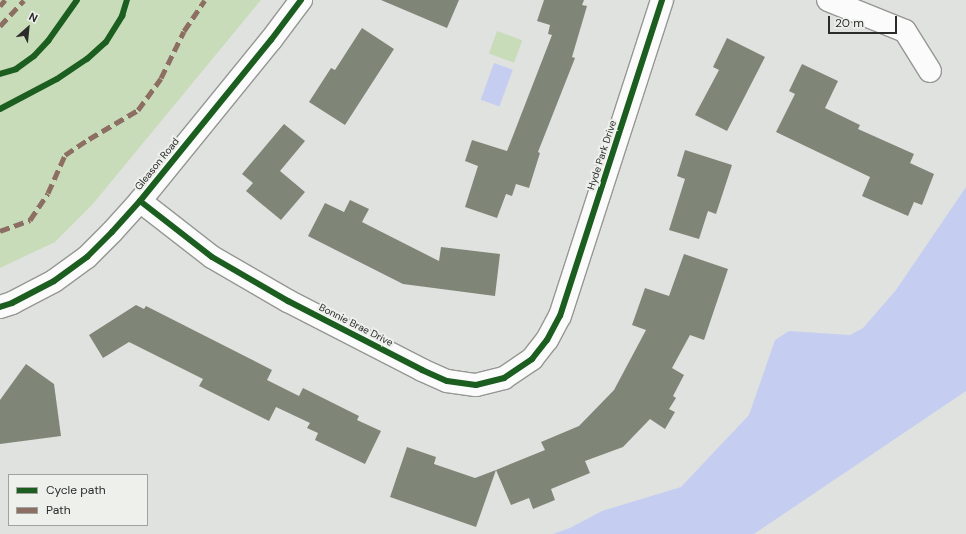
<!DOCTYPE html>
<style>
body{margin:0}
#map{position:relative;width:966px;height:534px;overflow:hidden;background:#e0e2df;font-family:"DM Sans",sans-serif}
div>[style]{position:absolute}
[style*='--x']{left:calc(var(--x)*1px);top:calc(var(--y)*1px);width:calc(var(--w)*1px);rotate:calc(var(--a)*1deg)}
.green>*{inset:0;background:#c9dcb9;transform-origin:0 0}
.water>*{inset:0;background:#c5cef1;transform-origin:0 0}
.building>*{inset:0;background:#7f8677}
.roads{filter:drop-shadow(1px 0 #969795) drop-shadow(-1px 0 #969795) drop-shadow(0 1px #969795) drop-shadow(0 -1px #969795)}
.minor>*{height:22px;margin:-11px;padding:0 11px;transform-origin:11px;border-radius:11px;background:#fafbfa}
.quiet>*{height:5px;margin-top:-2.5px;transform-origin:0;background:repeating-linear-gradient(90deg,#8d6e63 0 10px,transparent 0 15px)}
.cycleway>*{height:6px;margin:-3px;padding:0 3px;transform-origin:3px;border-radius:3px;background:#1b5e20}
span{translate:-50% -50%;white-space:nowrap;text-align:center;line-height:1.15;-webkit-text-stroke:4px #eef0ec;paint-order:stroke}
.street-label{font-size:10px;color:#2b2c2a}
.legend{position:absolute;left:8px;top:474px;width:140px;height:52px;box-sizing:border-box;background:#eef0ec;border:1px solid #a0a29e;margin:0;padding:5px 7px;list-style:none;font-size:12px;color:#2b2c2a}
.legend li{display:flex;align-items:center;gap:8px;height:20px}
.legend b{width:20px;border:1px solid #a0a29e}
.north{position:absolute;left:8px;top:8px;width:40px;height:40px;-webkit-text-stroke:3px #eef0ec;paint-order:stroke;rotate:27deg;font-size:11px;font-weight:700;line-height:16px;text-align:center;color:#2b2c2a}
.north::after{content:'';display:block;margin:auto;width:14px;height:18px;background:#2b2c2a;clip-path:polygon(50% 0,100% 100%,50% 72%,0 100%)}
.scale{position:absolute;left:828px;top:16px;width:69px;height:18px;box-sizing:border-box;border:2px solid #2b2c2a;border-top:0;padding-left:5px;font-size:12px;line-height:14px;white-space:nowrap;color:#2b2c2a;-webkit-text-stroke:3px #eef0ec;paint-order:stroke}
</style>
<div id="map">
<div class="green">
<div style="clip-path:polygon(0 0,261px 0,92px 205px,55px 242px,0 268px)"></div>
<div style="left:497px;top:31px;width:27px;height:24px;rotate:20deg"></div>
</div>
<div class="water">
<div style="left:494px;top:63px;width:20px;height:39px;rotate:20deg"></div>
<div style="clip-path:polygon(966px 187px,966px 391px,754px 534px,553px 534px,570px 528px,602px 511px,681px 487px,749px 415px,775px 340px,789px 331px,850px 335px,863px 328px,896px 290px)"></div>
</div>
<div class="building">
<div style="clip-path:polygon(381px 0,459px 0,447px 28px)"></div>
<div style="clip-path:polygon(544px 0,584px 0,582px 5px,587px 6px,572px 57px,575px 58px,538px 152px,540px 153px,529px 188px,516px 184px,512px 196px,506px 194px,497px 218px,465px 207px,478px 166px,465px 161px,472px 140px,507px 151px,552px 35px,548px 34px,550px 25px,537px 21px)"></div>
<div style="clip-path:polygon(362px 28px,394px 49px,345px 125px,309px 102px,331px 68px,335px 70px)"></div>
<div style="clip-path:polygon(727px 38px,765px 57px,727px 131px,695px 115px,719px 70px,713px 67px)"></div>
<div style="clip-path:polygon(802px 64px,838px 81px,825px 108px,860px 125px,858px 129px,914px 154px,910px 163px,934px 174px,922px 205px,914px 202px,908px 216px,862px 196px,870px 177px,776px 132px,795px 94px,789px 91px)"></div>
<div style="clip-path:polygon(284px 124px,305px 141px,280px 171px,305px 192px,281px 220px,246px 191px,253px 183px,242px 174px)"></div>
<div style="clip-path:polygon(685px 150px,732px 165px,716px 214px,708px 211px,699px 239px,669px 230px,685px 179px,677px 176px)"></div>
<div style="clip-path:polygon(350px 200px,369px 209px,362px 222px,439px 261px,441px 247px,500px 254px,495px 296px,403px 284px,308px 236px,325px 203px,344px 212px)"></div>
<div style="clip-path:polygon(684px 254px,728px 269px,704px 340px,690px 335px,672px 368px,684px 375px,673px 396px,676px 398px,669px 409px,675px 412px,665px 429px,650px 419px,623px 447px,585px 461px,590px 473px,551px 489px,555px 500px,533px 509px,529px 498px,511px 505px,496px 470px,545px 450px,541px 442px,579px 426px,614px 390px,646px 330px,632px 325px,645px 288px,669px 296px)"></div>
<div style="clip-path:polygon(136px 305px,144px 309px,146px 306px,272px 370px,267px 380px,299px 396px,303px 388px,359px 416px,357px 420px,381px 431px,365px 464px,315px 440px,318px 433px,307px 428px,310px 423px,276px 407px,269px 421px,199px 386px,203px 379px,129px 342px,103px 358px,89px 335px)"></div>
<div style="clip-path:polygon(26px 364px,54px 384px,61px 436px,0 444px,0 400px)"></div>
<div style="clip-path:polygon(407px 447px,436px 457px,434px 464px,475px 478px,496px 470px,476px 527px,390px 497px)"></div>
</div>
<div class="roads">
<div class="minor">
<div style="--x:828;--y:0;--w:83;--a:21.9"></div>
<div style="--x:905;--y:31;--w:47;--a:58"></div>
<div style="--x:140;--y:201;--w:91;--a:37.9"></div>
<div style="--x:212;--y:257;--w:88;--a:30.1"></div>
<div style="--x:288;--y:301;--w:151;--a:27.2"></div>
<div style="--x:422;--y:370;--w:27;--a:24"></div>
<div style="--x:447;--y:381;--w:29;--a:8"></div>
<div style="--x:476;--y:385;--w:29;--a:-14"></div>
<div style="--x:504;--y:378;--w:34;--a:-34"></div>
<div style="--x:532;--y:359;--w:24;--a:-52"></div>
<div style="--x:547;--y:340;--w:27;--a:-62"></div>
<div style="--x:560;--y:316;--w:332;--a:-72.1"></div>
<div style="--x:0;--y:307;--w:13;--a:-18"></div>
<div style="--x:12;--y:303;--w:47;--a:-27.6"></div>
<div style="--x:54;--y:281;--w:41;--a:-36"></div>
<div style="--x:87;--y:257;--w:35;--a:-45"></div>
<div style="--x:112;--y:232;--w:42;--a:-47.9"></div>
<div style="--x:140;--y:201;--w:208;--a:-50.9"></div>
<div style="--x:271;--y:40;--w:50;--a:-53.1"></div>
</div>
</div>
<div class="quiet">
<div style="--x:0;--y:6;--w:8;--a:-50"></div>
<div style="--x:0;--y:26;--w:35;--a:-47"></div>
<div style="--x:0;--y:231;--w:32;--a:-20"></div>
<div style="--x:30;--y:220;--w:32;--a:-56"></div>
<div style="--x:48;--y:193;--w:42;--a:-65.9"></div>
<div style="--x:65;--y:155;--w:29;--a:-34"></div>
<div style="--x:89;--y:139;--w:57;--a:-30.6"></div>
<div style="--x:138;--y:110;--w:39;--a:-54"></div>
<div style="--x:161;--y:78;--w:52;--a:-63.9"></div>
<div style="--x:184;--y:31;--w:37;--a:-56"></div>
</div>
<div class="cycleway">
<div style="--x:0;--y:74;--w:17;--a:-17"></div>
<div style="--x:16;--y:69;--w:22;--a:-36"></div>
<div style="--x:34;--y:56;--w:21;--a:-47"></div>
<div style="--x:48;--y:41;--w:50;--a:-54.7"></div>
<div style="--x:0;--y:109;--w:64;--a:-27.8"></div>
<div style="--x:57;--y:79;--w:36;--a:-34"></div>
<div style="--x:87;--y:59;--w:25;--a:-42"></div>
<div style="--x:106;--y:42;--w:31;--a:-58"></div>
<div style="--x:122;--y:16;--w:17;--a:-73"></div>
<div style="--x:140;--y:201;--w:91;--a:37.9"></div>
<div style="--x:212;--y:257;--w:88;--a:30.1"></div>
<div style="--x:288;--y:301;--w:151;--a:27.2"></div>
<div style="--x:422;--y:370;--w:27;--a:24"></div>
<div style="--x:447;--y:381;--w:29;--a:8"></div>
<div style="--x:476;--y:385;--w:29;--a:-14"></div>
<div style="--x:504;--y:378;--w:34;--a:-34"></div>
<div style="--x:532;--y:359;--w:24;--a:-52"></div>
<div style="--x:547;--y:340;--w:27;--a:-62"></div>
<div style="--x:560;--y:316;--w:332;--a:-72.1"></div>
<div style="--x:0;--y:307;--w:13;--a:-18"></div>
<div style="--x:12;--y:303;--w:47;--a:-27.6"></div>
<div style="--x:54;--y:281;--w:41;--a:-36"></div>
<div style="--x:87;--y:257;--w:35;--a:-45"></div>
<div style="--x:112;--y:232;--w:42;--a:-47.9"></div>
<div style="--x:140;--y:201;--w:208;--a:-50.9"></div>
<div style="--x:271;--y:40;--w:50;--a:-53.1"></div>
</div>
<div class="street-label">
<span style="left:602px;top:155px;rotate:-72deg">Hyde Park Drive</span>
<span style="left:157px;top:164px;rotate:-51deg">Gleason Road</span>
<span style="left:356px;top:325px;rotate:27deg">Bonnie Brae Drive</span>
</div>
<ul class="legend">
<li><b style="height:5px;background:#1b5e20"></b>Cycle path</li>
<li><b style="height:5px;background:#8d6e63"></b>Path</li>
</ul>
<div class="north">N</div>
<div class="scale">20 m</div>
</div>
